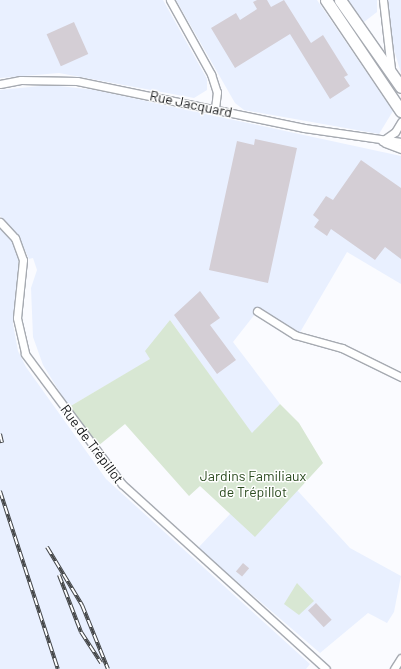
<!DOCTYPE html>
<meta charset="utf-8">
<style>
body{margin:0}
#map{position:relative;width:401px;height:669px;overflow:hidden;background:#fafbff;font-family:Barlow,sans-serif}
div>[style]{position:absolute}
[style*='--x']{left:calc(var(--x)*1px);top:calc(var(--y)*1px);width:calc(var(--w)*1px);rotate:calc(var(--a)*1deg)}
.built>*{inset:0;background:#e9f0ff}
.green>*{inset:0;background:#d8e7d3}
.building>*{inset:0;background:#d4ced5;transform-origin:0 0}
.roads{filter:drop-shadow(1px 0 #a6aab1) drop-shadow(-1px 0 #a6aab1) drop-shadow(0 1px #a6aab1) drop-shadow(0 -1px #a6aab1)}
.street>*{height:7px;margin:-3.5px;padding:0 3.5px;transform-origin:3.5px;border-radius:3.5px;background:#fff}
.primary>*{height:11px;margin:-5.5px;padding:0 5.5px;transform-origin:5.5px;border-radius:5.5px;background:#fff}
.rail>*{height:4px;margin-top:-2px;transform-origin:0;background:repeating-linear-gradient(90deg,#fff 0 8px,#424446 0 16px);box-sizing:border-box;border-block:1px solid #424446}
span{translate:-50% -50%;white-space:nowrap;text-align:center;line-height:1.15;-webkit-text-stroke:3px #fff;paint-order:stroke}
.street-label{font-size:14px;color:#141618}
.park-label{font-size:14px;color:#2a4a1e}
</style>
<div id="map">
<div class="built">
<div style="clip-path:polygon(0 0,163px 0,207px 79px,207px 90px,194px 98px,59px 73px,0 78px)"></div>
<div style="clip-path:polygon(176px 0,317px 0,393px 111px,379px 134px,244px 110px,235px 103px)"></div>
<div style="clip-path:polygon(348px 0,377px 0,377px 12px,364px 22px)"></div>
<div style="clip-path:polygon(388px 0,401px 0,401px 73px,391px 40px)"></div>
<div style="clip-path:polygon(50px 85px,95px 90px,401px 156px,401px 284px,347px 252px,299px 334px,259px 309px,233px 342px,280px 404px,252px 434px,170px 320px,151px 359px,69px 407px,43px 365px,33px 337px,31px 288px,37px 270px,33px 258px,29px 259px,19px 237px,0 216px,0 90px)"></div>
<div style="clip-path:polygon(0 226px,12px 240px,19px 260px,13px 324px,18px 351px,26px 367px,106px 479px,310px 664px,306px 669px,0 669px)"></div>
<div style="clip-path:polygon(297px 490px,350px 548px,401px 576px,394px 612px,387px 623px,368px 613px,320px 653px,198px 548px,231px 513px,255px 536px)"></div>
</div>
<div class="green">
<div style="clip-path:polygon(170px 320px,252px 433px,280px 404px,299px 423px,323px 463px,255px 537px,200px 486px,189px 496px,125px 424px,98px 446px,69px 407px,150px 359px,145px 351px)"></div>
<div style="clip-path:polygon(297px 583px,314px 601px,299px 615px,284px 604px)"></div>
</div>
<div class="building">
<div style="clip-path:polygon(257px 0,267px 0,271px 7px,284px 0,311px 43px,323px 35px,348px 75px,344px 77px,350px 86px,330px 99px,290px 34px,235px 68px,211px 28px,236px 13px,240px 20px,257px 9px,253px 2px)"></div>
<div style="left:74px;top:22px;width:35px;height:30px;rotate:66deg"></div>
<div style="clip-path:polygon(255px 139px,297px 148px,268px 283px,209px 270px,237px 141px,254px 145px)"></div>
<div style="clip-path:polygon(361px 160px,401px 188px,401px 259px,385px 247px,375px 260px,331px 229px,327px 236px,314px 227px,319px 220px,313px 215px,326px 196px,333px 200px)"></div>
<div style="clip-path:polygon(200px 291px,220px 318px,210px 325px,236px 360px,217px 374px,174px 315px)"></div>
<div style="left:243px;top:563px;width:8px;height:11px;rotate:40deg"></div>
<div style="left:316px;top:603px;width:23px;height:11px;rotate:47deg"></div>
</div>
<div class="roads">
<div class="street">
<div style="--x:170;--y:0;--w:85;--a:61"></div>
<div style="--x:211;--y:74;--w:19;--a:72"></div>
<div style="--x:217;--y:92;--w:17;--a:97"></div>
<div style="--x:383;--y:0;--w:69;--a:83.4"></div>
<div style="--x:0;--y:84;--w:21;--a:-11"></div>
<div style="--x:21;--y:80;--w:56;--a:1"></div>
<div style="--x:77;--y:81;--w:232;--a:11.7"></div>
<div style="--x:304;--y:128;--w:98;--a:8.2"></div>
<div style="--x:382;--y:141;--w:16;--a:-35"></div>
<div style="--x:395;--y:132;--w:12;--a:-59"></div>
<div style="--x:385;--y:143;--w:17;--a:21"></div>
<div style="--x:0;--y:222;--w:22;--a:47"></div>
<div style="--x:15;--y:238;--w:23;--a:70"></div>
<div style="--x:23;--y:260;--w:58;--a:95.9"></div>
<div style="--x:17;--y:318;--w:37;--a:77"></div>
<div style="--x:25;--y:354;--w:162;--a:53.3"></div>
<div style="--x:122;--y:484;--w:275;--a:42.2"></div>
<div style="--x:257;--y:311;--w:45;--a:32.3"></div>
<div style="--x:295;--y:335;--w:49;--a:15.5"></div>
<div style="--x:342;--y:348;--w:66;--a:26.2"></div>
<div style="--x:394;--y:669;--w:13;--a:-58"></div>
</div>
<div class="primary">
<div style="--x:326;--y:0;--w:134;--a:56"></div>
<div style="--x:340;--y:0;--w:106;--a:55"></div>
</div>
</div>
<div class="rail">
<div style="--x:0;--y:434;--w:9;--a:77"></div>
<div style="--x:0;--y:491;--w:187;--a:72"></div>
<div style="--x:47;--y:547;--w:68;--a:58.9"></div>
<div style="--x:82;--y:605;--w:69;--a:67.9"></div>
<div style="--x:59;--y:575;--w:61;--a:68.9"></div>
<div style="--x:81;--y:632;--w:37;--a:57"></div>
</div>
<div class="street-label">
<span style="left:191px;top:104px;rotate:12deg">Rue Jacquard</span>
<span style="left:92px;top:444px;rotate:53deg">Rue de Trépillot</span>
</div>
<div class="park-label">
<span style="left:253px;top:484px">Jardins Familiaux<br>de Trépillot</span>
</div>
</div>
